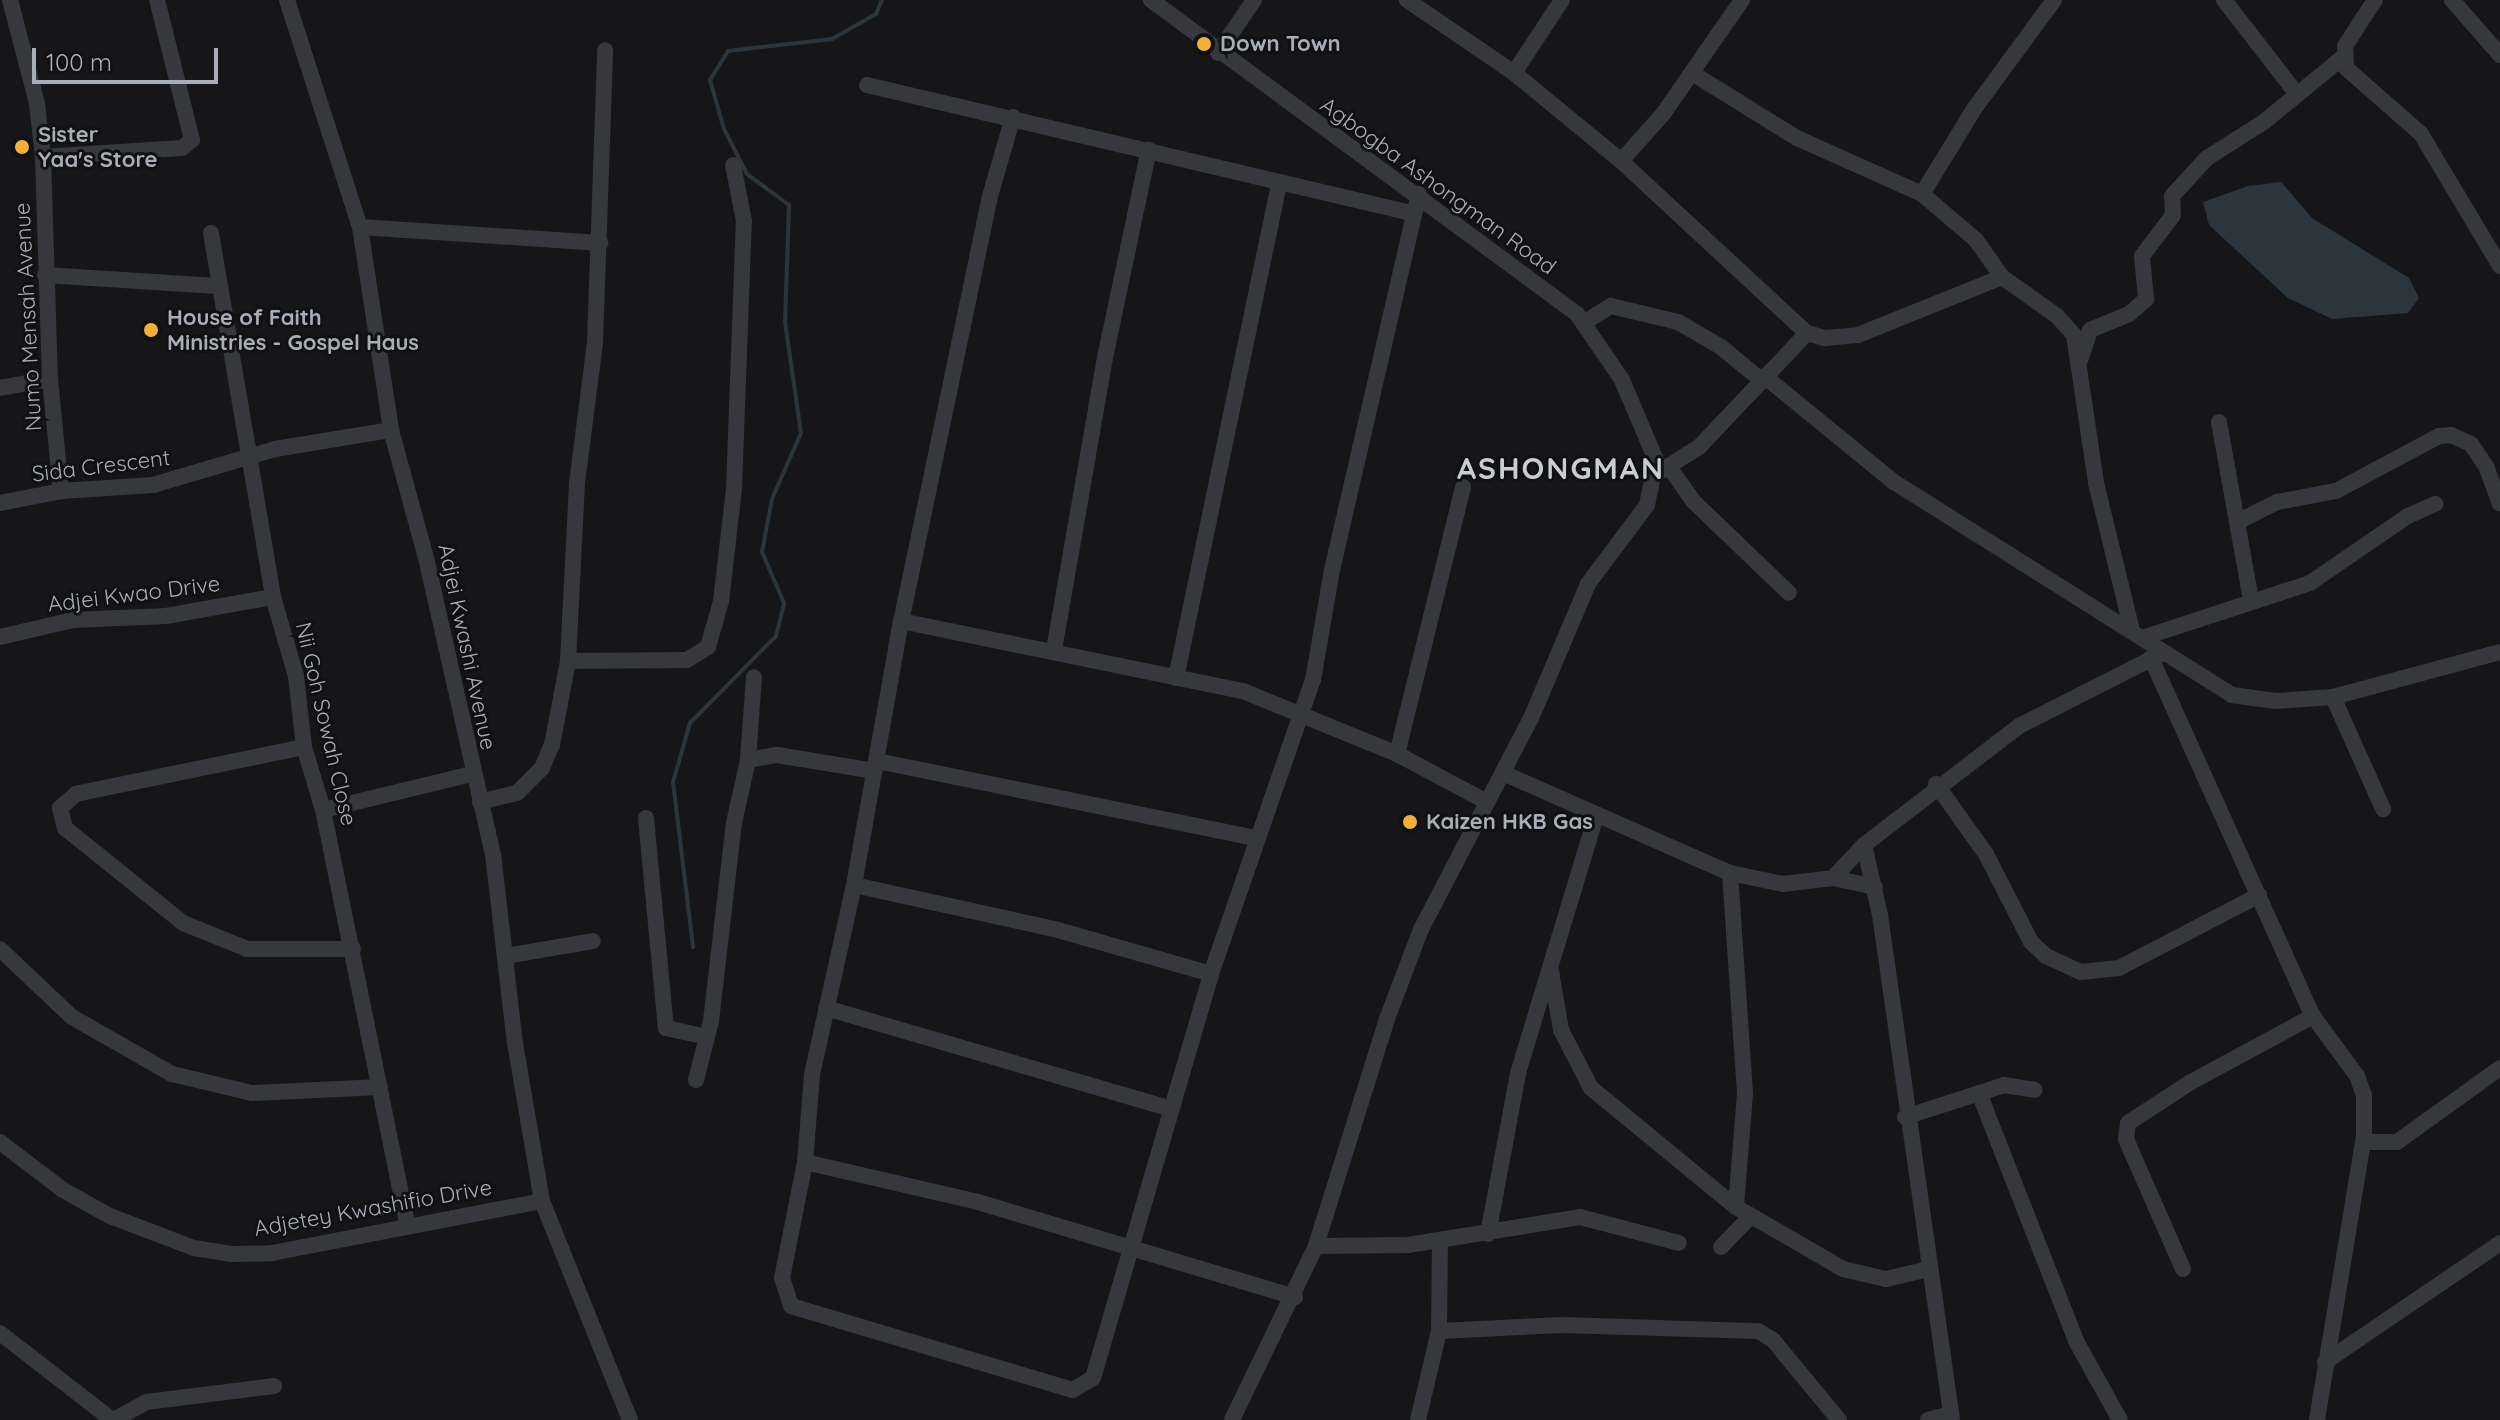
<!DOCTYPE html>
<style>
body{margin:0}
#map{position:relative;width:2500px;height:1420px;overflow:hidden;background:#161618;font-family:Quicksand,sans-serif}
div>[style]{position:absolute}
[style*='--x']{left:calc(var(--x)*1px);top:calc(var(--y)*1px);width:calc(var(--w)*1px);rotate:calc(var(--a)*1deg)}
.water>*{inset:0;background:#2c353c}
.stream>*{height:4px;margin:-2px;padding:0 2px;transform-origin:2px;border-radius:2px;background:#2c353c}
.minor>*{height:16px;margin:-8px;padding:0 8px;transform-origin:8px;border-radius:8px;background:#37383d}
.dots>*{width:22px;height:22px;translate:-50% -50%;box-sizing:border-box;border:4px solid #111113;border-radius:50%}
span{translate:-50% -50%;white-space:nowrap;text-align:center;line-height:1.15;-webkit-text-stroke:6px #111113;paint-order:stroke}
.poi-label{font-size:22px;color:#a8adb8;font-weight:700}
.left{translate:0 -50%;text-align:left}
.street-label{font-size:22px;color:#a8adb8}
.district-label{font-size:30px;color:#c9ccd4;font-weight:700;letter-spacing:2px}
.scale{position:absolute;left:32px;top:48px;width:186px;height:36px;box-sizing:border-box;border:4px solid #a8adb8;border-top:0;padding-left:10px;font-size:24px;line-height:28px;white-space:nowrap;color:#a8adb8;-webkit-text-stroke:6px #111113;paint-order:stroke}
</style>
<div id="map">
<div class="water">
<div style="clip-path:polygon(2281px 182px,2312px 218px,2409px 278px,2419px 298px,2408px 313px,2332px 319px,2288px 298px,2209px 225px,2203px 202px,2248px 186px)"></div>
</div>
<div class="stream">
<div style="--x:693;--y:947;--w:166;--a:-96.9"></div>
<div style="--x:673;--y:782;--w:61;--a:-73.9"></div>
<div style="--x:690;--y:723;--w:122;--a:-45.3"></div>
<div style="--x:776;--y:636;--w:34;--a:-76"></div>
<div style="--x:784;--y:603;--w:56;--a:-113.3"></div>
<div style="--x:762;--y:552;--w:54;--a:-79.3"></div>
<div style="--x:772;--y:499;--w:72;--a:-66.3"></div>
<div style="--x:801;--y:433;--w:112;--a:-98.2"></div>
<div style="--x:785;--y:322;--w:117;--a:-88"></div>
<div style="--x:789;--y:205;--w:52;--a:-143.6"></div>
<div style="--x:747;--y:174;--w:51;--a:-117.1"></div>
<div style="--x:724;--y:129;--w:51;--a:-105.9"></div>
<div style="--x:710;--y:80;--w:34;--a:-58"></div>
<div style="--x:728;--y:51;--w:105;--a:-6.6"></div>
<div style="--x:832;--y:39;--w:51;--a:-29.6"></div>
<div style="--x:876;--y:14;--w:15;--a:-67"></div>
</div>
<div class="minor">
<div style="--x:10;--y:0;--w:107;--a:75.4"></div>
<div style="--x:37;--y:104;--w:53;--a:83.5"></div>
<div style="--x:43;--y:157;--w:222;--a:88.2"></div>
<div style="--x:50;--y:379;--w:113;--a:84.4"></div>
<div style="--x:287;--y:0;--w:238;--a:72.2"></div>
<div style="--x:360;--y:227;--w:205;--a:81.3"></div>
<div style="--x:391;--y:430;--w:137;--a:74.7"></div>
<div style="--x:427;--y:562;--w:299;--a:77.3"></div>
<div style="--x:493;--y:854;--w:190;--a:83.4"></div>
<div style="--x:515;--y:1043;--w:160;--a:80.3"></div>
<div style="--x:542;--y:1201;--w:236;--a:68.1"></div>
<div style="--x:1151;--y:0;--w:529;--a:36.39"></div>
<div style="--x:1577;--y:314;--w:80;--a:55.7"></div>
<div style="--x:1622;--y:380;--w:87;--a:67"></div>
<div style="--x:1656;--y:460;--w:46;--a:101.3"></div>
<div style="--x:1647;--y:505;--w:99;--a:126.8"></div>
<div style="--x:1588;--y:584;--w:146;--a:113"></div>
<div style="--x:1531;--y:718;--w:238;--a:117.5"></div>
<div style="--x:1421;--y:929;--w:96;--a:110.7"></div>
<div style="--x:1387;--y:1019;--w:238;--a:107.4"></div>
<div style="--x:1316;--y:1246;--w:193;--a:115.8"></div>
<div style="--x:1407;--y:0;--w:130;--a:34.3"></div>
<div style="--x:1514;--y:73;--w:139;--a:39.4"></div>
<div style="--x:1621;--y:161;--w:253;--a:42.8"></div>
<div style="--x:1807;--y:333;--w:19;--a:16"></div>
<div style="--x:1825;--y:338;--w:33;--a:-5"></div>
<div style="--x:1858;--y:335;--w:155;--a:-21.9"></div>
<div style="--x:2224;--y:0;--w:119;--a:52.2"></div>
<div style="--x:2375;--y:0;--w:55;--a:123.1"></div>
<div style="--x:2345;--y:46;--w:22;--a:87"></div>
<div style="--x:2346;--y:68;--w:100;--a:41.3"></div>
<div style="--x:2421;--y:134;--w:154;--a:59.1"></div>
<div style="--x:2452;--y:0;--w:73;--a:48.9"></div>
<div style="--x:1218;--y:53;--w:64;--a:-55.8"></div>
<div style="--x:1514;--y:73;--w:87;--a:-56.7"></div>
<div style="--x:1692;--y:73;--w:123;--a:31.8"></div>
<div style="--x:1797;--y:138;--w:137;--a:24.1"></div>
<div style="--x:1922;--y:194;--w:71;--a:40.4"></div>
<div style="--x:1976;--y:240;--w:45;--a:54.9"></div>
<div style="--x:2002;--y:277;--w:67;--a:35.3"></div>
<div style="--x:2057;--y:316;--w:25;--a:48"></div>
<div style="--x:2074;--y:335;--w:150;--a:81.5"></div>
<div style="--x:2096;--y:483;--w:148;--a:76.3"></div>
<div style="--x:867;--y:85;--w:559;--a:13.24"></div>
<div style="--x:1013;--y:117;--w:82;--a:106.2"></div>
<div style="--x:990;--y:196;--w:434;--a:101.8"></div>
<div style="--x:901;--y:621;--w:268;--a:100.1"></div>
<div style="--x:854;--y:885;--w:195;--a:102.5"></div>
<div style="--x:812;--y:1075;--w:87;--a:94.6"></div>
<div style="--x:805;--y:1162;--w:118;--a:101.2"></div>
<div style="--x:782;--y:1278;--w:29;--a:72"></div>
<div style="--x:791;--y:1306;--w:294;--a:16.6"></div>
<div style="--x:1073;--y:1390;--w:23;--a:-31"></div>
<div style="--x:1093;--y:1378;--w:421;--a:-73.7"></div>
<div style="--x:1211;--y:974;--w:311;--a:-70.9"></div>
<div style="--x:1313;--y:680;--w:112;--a:-80.2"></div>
<div style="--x:1332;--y:570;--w:386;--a:-77"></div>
<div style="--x:43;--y:157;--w:139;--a:-3.7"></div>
<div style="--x:182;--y:148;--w:13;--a:-39"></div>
<div style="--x:192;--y:140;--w:144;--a:-104"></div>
<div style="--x:1621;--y:161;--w:63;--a:-48.2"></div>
<div style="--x:1663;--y:114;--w:139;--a:-55.3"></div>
<div style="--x:1922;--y:194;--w:100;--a:-58.5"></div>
<div style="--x:1974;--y:109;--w:135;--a:-53.7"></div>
<div style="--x:360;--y:227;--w:241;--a:3.8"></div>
<div style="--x:211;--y:233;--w:369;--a:80.3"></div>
<div style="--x:273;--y:597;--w:82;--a:73.8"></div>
<div style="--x:296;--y:676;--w:71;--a:83.6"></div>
<div style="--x:304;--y:747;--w:66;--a:73.2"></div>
<div style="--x:323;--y:810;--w:422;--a:78.5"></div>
<div style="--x:45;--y:275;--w:172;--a:3.7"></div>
<div style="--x:1585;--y:322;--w:31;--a:-32"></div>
<div style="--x:1611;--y:306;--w:69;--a:13.4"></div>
<div style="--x:1678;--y:322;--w:50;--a:30.2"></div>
<div style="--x:1721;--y:347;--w:52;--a:39.5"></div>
<div style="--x:2081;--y:358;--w:29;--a:-72"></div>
<div style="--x:2090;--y:330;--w:42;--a:-22.3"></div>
<div style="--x:2129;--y:314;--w:23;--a:-41"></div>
<div style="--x:2146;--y:299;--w:43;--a:-95.3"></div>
<div style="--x:2142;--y:256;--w:51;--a:-52.9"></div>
<div style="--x:2173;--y:215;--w:19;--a:-93"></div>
<div style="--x:2172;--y:196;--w:52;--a:-47.4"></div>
<div style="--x:2207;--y:158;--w:69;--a:-32.5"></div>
<div style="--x:2265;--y:121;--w:99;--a:-39.3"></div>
<div style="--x:1764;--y:376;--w:168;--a:39.2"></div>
<div style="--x:1894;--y:482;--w:400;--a:32.2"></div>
<div style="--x:2232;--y:695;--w:44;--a:7.8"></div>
<div style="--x:2276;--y:701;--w:57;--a:-4"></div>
<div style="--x:2333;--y:697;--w:173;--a:-15.1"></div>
<div style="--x:0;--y:388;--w:51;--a:-10.2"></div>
<div style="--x:2219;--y:422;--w:180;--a:79.8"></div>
<div style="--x:1670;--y:468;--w:39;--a:55"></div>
<div style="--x:1692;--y:500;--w:134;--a:43.8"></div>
<div style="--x:1656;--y:474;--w:51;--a:-32.1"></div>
<div style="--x:1699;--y:447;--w:157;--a:-46.5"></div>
<div style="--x:0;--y:503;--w:62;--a:-11.1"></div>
<div style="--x:61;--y:491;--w:92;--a:-3.7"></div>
<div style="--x:153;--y:485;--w:127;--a:-16.4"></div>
<div style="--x:275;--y:449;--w:118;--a:-9.3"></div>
<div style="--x:2237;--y:522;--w:45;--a:-26.6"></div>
<div style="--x:2277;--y:502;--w:60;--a:-10.6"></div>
<div style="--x:2336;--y:491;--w:117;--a:-28.1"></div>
<div style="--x:2439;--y:436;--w:12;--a:-5"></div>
<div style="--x:2451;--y:435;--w:22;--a:24"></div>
<div style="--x:2471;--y:444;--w:27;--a:56"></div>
<div style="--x:2486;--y:466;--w:40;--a:69.8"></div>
<div style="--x:901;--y:621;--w:349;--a:11.6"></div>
<div style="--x:1243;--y:691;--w:166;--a:22.2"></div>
<div style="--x:1397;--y:754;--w:102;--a:28.1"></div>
<div style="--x:0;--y:637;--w:75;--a:-13.1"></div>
<div style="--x:73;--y:620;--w:93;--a:-2.5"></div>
<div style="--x:166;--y:616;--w:109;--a:-10.1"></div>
<div style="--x:2142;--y:638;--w:177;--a:-18.1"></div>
<div style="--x:2310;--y:583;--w:119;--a:-34.4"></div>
<div style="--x:2408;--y:516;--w:30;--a:-24"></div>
<div style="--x:1054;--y:650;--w:302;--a:-80.1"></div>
<div style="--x:1106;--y:353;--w:208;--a:-78.1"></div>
<div style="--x:2151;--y:658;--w:393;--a:65.7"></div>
<div style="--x:2313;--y:1016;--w:74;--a:53.7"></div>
<div style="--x:2357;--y:1076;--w:20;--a:70"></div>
<div style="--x:2364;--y:1095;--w:41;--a:90"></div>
<div style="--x:2364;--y:1136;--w:288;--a:99.4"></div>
<div style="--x:568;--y:661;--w:119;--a:-0.5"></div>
<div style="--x:687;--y:660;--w:25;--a:-32"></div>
<div style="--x:708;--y:647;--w:48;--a:-74.2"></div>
<div style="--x:721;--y:601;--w:113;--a:-83.4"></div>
<div style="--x:734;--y:489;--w:268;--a:-87.9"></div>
<div style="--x:744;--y:221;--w:57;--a:-101.1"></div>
<div style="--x:1176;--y:678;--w:505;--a:-78.22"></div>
<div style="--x:2333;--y:697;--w:123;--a:65.9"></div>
<div style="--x:304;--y:747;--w:233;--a:168.4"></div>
<div style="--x:76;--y:794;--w:21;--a:139"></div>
<div style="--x:60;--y:808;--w:21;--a:76"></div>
<div style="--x:65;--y:828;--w:151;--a:38.8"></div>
<div style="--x:183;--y:923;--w:69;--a:22.1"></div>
<div style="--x:247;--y:949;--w:106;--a:0"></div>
<div style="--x:1397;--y:754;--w:275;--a:-76.1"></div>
<div style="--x:748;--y:760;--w:83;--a:-85.9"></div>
<div style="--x:877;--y:761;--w:388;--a:11.5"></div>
<div style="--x:1503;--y:773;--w:248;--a:23.8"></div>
<div style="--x:1730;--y:873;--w:54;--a:11.7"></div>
<div style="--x:1783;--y:884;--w:50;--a:-6.8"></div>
<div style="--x:1833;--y:878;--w:43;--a:12.1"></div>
<div style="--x:1936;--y:784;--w:86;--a:54.5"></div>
<div style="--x:1986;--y:854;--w:99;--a:62.9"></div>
<div style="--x:2031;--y:942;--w:21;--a:43"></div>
<div style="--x:2046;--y:956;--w:38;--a:25"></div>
<div style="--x:2081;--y:972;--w:38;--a:-6"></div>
<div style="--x:2119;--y:968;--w:158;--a:-27.5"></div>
<div style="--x:480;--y:802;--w:38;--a:-14"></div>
<div style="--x:517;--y:793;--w:35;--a:-45"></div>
<div style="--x:542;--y:768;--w:25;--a:-67"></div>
<div style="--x:552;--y:745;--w:86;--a:-79.2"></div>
<div style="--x:568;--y:661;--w:178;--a:-87.1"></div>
<div style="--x:577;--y:483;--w:142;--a:-82.7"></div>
<div style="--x:595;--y:342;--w:292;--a:-88"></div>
<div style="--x:323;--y:810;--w:153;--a:-13.6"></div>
<div style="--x:646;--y:818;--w:211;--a:84.6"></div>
<div style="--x:666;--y:1028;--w:42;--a:12.4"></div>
<div style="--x:1730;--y:873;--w:222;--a:86.1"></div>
<div style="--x:1745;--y:1094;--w:113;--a:94.6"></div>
<div style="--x:1833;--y:878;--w:45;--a:-46.8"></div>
<div style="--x:854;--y:885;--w:209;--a:12.4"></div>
<div style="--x:1058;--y:930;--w:159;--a:16"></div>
<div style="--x:0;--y:949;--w:99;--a:43.4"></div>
<div style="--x:72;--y:1017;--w:115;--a:29.7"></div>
<div style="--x:172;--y:1074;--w:82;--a:13.4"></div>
<div style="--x:252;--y:1093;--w:128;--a:-2.7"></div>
<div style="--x:506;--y:956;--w:88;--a:-9.8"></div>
<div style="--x:1551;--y:971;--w:60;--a:80.4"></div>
<div style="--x:1561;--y:1030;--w:65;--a:62.7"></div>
<div style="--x:1591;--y:1088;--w:188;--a:39.4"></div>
<div style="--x:1736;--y:1207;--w:124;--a:30.1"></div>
<div style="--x:1843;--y:1269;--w:44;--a:13.1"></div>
<div style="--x:1886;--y:1279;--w:44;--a:-13.1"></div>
<div style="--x:826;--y:1008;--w:360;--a:16.3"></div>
<div style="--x:696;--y:1080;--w:61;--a:-75.7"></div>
<div style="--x:711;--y:1021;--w:199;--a:-83.4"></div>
<div style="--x:734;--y:823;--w:65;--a:-77.5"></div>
<div style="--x:748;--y:760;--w:29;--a:-10"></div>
<div style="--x:777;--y:755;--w:99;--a:9.3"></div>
<div style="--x:1979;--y:1093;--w:266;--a:68.6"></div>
<div style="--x:2076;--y:1341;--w:90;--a:60.9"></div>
<div style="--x:1905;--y:1117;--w:104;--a:-17.9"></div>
<div style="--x:2004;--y:1085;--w:31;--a:9"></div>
<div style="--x:0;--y:1142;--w:79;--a:37.3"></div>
<div style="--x:63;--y:1190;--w:54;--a:29"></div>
<div style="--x:110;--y:1216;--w:90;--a:20.9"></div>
<div style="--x:194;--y:1248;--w:39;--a:9"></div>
<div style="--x:233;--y:1254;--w:39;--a:-1"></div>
<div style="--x:272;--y:1253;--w:275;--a:-10.9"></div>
<div style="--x:2363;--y:1142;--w:34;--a:0"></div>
<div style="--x:2397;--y:1142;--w:127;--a:-35.7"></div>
<div style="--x:805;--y:1162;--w:178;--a:13"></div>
<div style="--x:978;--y:1202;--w:331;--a:16.7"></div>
<div style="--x:1488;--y:1234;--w:164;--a:-79.4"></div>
<div style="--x:1518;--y:1073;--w:268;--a:-73.1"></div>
<div style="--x:1316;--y:1246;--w:92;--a:-0.6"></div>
<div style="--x:1408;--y:1245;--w:174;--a:-9.2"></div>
<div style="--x:1580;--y:1217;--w:102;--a:14.7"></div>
<div style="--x:1721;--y:1247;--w:42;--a:-46"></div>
<div style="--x:2183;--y:1269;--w:142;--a:-113.7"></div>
<div style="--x:2126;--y:1139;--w:16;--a:-83"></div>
<div style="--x:2128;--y:1123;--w:75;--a:-33.1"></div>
<div style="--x:2191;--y:1082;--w:139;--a:-28.4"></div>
<div style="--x:1439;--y:1331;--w:124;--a:-2.8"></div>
<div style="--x:1563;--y:1325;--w:195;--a:1.8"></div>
<div style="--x:1758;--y:1331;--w:17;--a:31"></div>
<div style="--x:1773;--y:1340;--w:104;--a:50.5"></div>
<div style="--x:0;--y:1333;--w:142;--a:37.8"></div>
<div style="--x:2325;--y:1362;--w:212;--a:-34.2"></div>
<div style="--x:114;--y:1420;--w:37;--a:-29"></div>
<div style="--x:146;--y:1402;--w:129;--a:-7.1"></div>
<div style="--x:1418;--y:1420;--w:91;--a:-76.7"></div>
<div style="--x:1439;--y:1331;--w:90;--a:-89.4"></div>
<div style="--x:1928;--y:1420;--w:24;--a:-15"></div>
<div style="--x:1952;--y:1420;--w:510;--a:-98.11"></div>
<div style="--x:1880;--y:915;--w:72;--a:-102.9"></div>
<div style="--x:1864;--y:845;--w:195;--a:-37.5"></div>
<div style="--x:2019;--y:726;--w:161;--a:-26.9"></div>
</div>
<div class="dots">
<div style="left:1204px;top:44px;background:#f2b134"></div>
<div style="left:22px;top:147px;background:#f2b134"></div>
<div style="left:151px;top:330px;background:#f2b134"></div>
<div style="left:1410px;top:822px;background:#f2b134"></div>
</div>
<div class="poi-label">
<span class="left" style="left:1220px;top:44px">Down Town</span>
<span class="left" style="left:38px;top:147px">Sister<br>Yaa's Store</span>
<span class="left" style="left:167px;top:330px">House of Faith<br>Ministries - Gospel Haus</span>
<span class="left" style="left:1426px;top:822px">Kaizen HKB Gas</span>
</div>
<div class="street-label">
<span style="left:1438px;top:186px;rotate:36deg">Agbogba Ashongman Road</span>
<span style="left:28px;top:317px;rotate:-93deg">Numo Mensah Avenue</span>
<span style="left:101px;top:466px;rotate:-7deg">Sida Crescent</span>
<span style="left:134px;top:594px;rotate:-7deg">Adjei Kwao Drive</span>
<span style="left:467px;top:647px;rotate:78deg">Adjei Kwashi Avenue</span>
<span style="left:326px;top:724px;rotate:77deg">Nii Goh Sowah Close</span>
<span style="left:373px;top:1208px;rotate:-10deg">Adjetey Kwashifio Drive</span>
</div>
<div class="district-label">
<span style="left:1561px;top:468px">ASHONGMAN</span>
</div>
<div class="scale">100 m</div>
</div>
